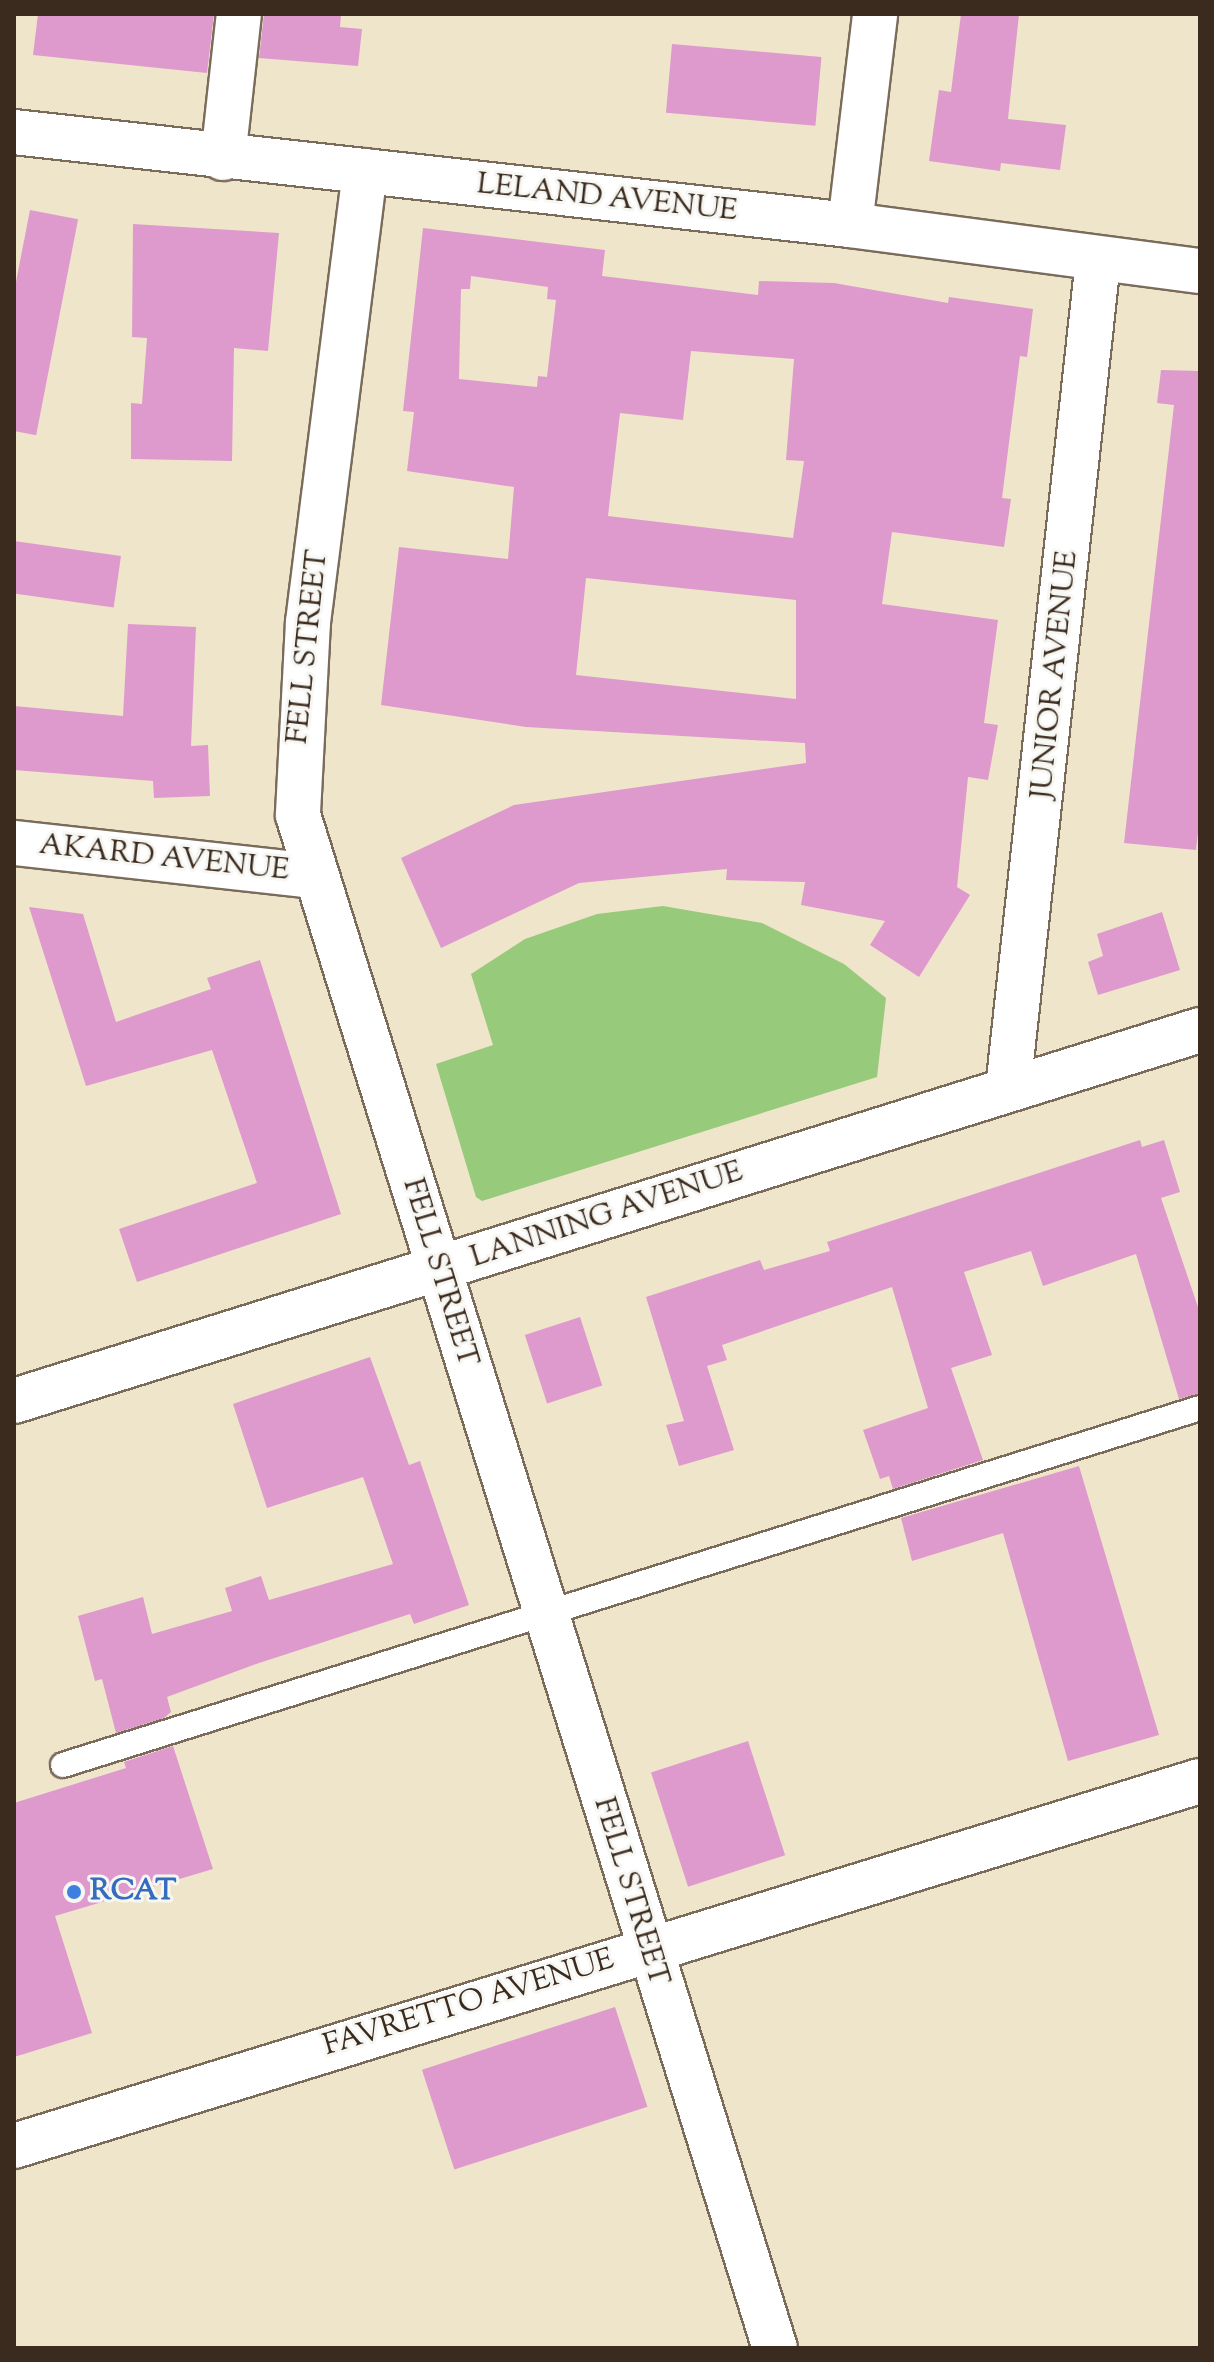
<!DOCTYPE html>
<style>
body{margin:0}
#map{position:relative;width:1214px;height:2362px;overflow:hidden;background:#efe5cb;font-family:"Sorts Mill Goudy",serif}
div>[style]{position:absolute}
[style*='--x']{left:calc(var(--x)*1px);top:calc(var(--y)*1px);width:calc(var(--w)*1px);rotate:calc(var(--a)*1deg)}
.green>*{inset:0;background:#97ca7a}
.building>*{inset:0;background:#de9acd;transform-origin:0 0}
.roads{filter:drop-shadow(2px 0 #7a6b5b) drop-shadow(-2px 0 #7a6b5b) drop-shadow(0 2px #7a6b5b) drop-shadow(0 -2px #7a6b5b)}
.lane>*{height:24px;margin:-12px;padding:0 12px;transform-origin:12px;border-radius:12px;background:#fff}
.street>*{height:44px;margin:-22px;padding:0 22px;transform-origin:22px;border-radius:22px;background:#fff}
.dots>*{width:22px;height:22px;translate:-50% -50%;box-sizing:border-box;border:4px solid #f6f6f2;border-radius:50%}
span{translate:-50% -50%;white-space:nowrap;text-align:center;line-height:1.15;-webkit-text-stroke:6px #f6f6f2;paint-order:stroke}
.street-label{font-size:30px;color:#3b2a1e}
.shop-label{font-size:30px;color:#366cbe;font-weight:700}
.left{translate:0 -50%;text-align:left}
.frame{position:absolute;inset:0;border:16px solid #3b2a1e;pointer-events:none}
</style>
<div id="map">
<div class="green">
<div style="clip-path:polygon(663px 906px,762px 923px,844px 964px,886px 998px,877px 1077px,482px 1201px,476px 1197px,436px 1064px,493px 1045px,471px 974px,525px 939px,597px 914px)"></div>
</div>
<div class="building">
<div style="clip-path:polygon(38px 14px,214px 14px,207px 73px,33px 55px)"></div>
<div style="clip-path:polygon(264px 14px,341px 14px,340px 27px,362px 29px,358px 66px,259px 58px)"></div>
<div style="clip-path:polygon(961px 14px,1019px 14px,1008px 119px,1066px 125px,1060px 170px,1001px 163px,1000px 171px,929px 161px,939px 90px,951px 92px)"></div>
<div style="left:672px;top:44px;width:150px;height:69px;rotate:5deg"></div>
<div style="left:30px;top:210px;width:49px;height:220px;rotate:11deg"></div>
<div style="clip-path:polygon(133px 224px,279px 233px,268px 351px,234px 348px,232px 461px,131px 459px,131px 403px,142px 404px,147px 338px,132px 337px)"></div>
<div style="clip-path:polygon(evenodd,423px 228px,605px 250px,602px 276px,758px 295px,759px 281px,834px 283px,948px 303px,949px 297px,1033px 309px,1027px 357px,1020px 356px,1002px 498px,1011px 499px,1004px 547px,892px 532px,882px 604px,998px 620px,984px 723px,998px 725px,988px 780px,968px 777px,957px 887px,970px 895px,919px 977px,870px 945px,885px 921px,801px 905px,805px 882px,726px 880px,727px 869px,579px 883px,441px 948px,401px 858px,514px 805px,806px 763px,805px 743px,526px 727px,381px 705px,399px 547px,508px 559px,514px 487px,407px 471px,414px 412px,403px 411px,423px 228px,471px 276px,548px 287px,547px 299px,556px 300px,547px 377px,538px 376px,537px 387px,459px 379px,461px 289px,470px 289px,471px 276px,423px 228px,691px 351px,794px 359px,786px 460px,804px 461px,793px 538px,608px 516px,620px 413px,683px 420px,691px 351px,423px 228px,586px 578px,796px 600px,796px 699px,576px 675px,586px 578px)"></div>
<div style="clip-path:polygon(1161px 370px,1200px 371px,1200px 815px,1196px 850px,1124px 843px,1174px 405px,1157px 403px)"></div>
<div style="left:14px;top:541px;width:108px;height:52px;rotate:8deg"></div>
<div style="clip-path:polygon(128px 624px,196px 627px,191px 746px,208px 745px,210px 796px,154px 798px,153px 781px,14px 770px,14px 706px,123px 716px)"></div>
<div style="clip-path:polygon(29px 907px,83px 914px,116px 1022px,211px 989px,207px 978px,260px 960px,341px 1214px,137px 1282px,119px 1229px,257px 1183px,212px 1050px,86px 1086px)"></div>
<div style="clip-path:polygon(1162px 912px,1180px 970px,1098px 995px,1088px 962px,1103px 956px,1097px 934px)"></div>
<div style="clip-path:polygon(1140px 1140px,1142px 1147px,1164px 1140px,1180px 1192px,1161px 1198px,1200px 1313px,1200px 1393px,1179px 1399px,1136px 1254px,1043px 1286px,1031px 1251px,964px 1272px,992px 1355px,951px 1368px,983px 1460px,893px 1489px,889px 1476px,880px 1479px,863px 1430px,928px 1408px,892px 1287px,722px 1345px,727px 1360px,707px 1366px,734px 1450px,679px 1466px,666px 1425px,684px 1421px,646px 1297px,760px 1260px,764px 1270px,830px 1251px,827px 1242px)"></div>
<div style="left:580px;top:1317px;width:72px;height:58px;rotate:72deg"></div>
<div style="clip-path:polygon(370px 1357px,409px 1465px,420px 1461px,469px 1605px,414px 1624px,410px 1614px,256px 1664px,167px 1697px,171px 1712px,164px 1718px,116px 1733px,102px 1679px,95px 1681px,78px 1616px,143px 1597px,152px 1634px,232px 1611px,225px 1588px,261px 1576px,269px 1600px,393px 1564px,363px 1477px,267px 1508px,233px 1404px)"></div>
<div style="clip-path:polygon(1079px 1466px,1159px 1735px,1068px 1761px,1003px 1533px,912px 1561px,901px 1518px)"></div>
<div style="left:748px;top:1741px;width:120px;height:102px;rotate:72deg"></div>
<div style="clip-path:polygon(173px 1746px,213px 1869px,55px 1916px,92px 2033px,14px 2057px,14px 1803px,126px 1768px,124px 1762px)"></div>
<div style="left:615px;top:2007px;width:105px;height:203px;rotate:72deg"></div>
</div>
<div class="roads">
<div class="lane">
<div style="--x:63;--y:1765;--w:1192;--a:-17.43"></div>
</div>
<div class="street">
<div style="--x:14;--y:132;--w:841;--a:6.35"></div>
<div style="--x:850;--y:225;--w:353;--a:7.5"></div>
<div style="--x:223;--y:158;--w:145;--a:-83.7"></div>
<div style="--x:365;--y:171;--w:455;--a:97.2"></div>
<div style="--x:308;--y:622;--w:193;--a:93"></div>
<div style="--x:298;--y:815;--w:1605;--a:72.72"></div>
<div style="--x:850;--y:225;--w:212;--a:-83.2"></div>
<div style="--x:14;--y:843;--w:301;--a:6.3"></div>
<div style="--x:1008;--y:1089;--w:834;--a:-83.8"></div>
<div style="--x:14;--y:1401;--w:1243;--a:-17.37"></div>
<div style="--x:14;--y:2146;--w:1241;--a:-17.11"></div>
</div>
</div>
<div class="dots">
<div style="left:74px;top:1892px;background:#3f7fe0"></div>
</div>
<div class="street-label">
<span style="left:607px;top:199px;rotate:6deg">LELAND AVENUE</span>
<span style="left:309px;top:647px;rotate:-84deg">FELL STREET</span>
<span style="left:1056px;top:675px;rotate:-84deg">JUNIOR AVENUE</span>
<span style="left:164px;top:859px;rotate:6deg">AKARD AVENUE</span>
<span style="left:607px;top:1216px;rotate:-18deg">LANNING AVENUE</span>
<span style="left:439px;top:1273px;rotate:73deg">FELL STREET</span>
<span style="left:630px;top:1892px;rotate:73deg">FELL STREET</span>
<span style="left:469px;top:2004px;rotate:-17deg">FAVRETTO AVENUE</span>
</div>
<div class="shop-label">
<span class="left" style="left:90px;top:1892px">RCAT</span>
</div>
<div class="frame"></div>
</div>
